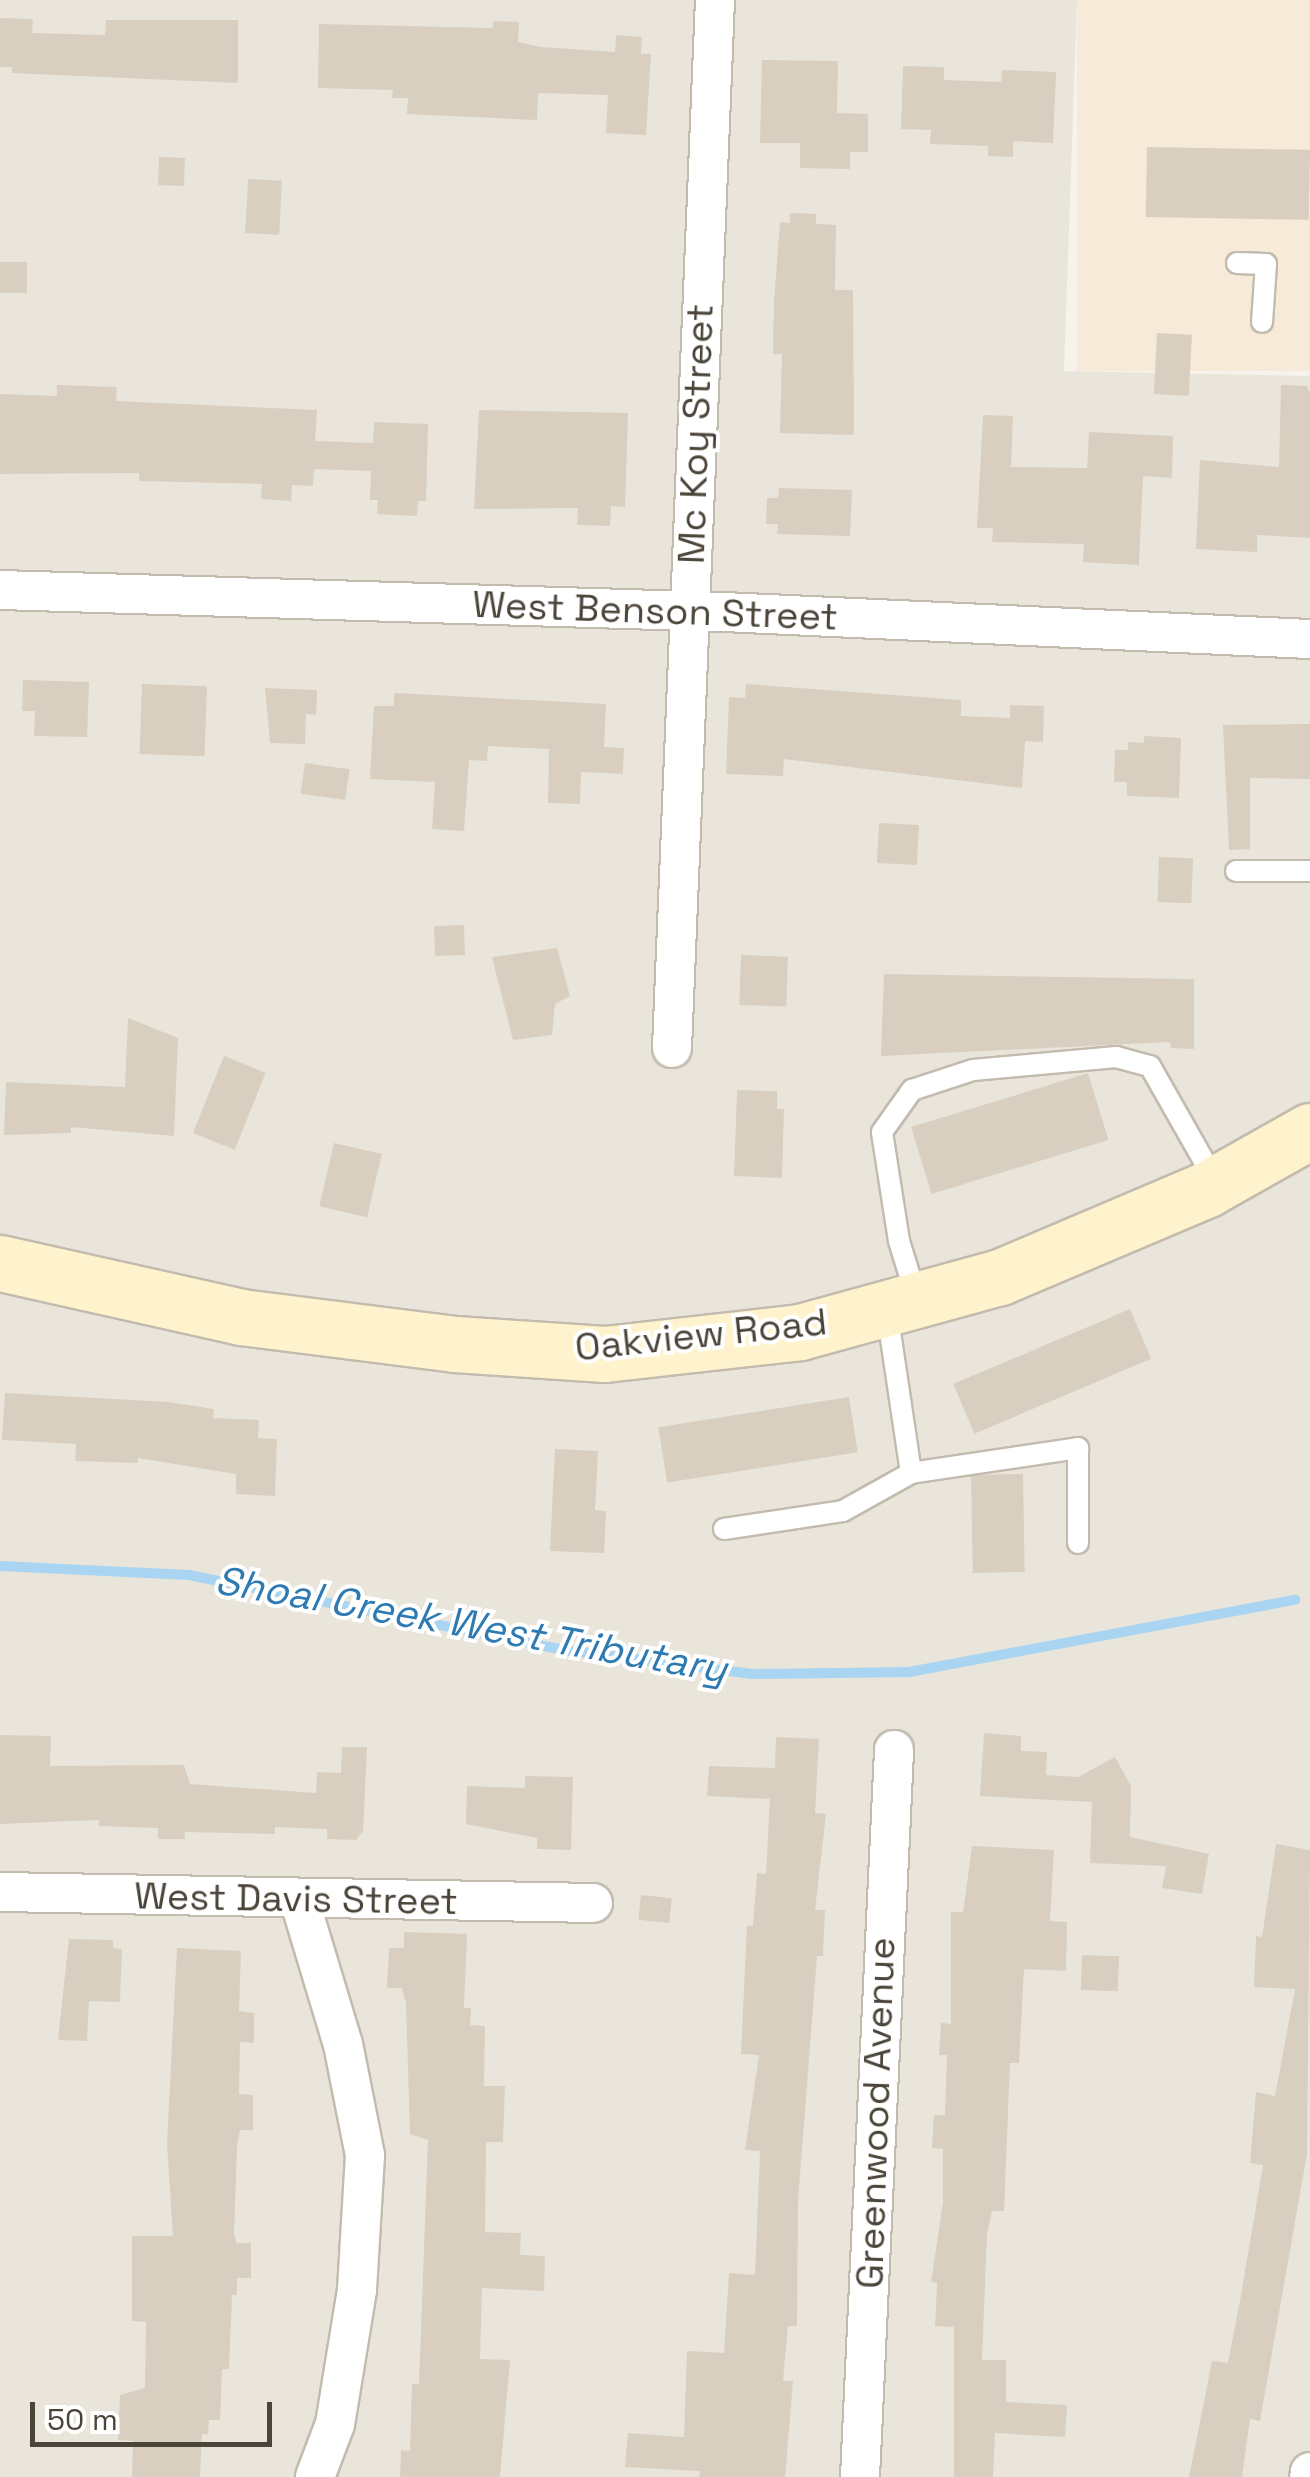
<!DOCTYPE html>
<style>
body{margin:0}
#map{position:relative;width:1310px;height:2477px;overflow:hidden;background:#f6f3ec;font-family:"Space Grotesk",sans-serif}
div>[style]{position:absolute}
[style*='--x']{left:calc(var(--x)*1px);top:calc(var(--y)*1px);width:calc(var(--w)*1px);rotate:calc(var(--a)*1deg)}
.residential>*{inset:0;background:#eae5da}
.commercial>*{inset:0;background:#f7ead8;transform-origin:0 0}
.stream>*{height:10px;margin:-5px;padding:0 5px;transform-origin:5px;border-radius:5px;background:#a9d4f2}
.building>*{inset:0;background:#d8cfc1;transform-origin:0 0}
.roads{filter:drop-shadow(2px 0 #c2bbae) drop-shadow(-2px 0 #c2bbae) drop-shadow(0 2px #c2bbae) drop-shadow(0 -2px #c2bbae)}
.lane>*{height:20px;margin:-10px;padding:0 10px;transform-origin:10px;border-radius:10px;background:#fff}
.street>*{height:38px;margin:-19px;padding:0 19px;transform-origin:19px;border-radius:19px;background:#fff}
.secondary>*{height:55px;margin:-27.5px;padding:0 27.5px;transform-origin:27.5px;border-radius:27.5px;background:#fff3cd}
span{translate:-50% -50%;white-space:nowrap;text-align:center;line-height:1.15;-webkit-text-stroke:8px #fff;paint-order:stroke}
.street-label{font-size:38px;color:#4b4439}
.water-label{font-size:40px;color:#2e7ab2;font-style:italic}
.scale{position:absolute;left:30px;top:2402px;width:242px;height:45px;box-sizing:border-box;border:5px solid #4b4439;border-top:0;padding-left:12px;font-size:30px;line-height:35px;white-space:nowrap;color:#4b4439;-webkit-text-stroke:8px #fff;paint-order:stroke}
</style>
<div id="map">
<div class="residential">
<div style="clip-path:polygon(0 0,1077px 0,1064px 371px,1310px 376px,1310px 2477px,0 2477px)"></div>
</div>
<div class="commercial">
<div style="left:1077px;top:0;width:233px;height:371px"></div>
</div>
<div class="stream">
<div style="--x:0;--y:1566;--w:189;--a:2.7"></div>
<div style="--x:189;--y:1575;--w:389;--a:11.3"></div>
<div style="--x:571;--y:1651;--w:183;--a:7.2"></div>
<div style="--x:753;--y:1674;--w:156;--a:-0.7"></div>
<div style="--x:909;--y:1672;--w:393;--a:-10.6"></div>
</div>
<div class="building">
<div style="clip-path:polygon(0 18px,33px 19px,32px 33px,105px 35px,106px 20px,238px 20px,238px 83px,12px 73px,12px 67px,0 67px)"></div>
<div style="clip-path:polygon(493px 21px,519px 22px,518px 42px,541px 47px,615px 52px,616px 35px,642px 37px,641px 54px,651px 54px,646px 135px,606px 133px,608px 95px,538px 93px,537px 120px,407px 114px,408px 98px,392px 98px,393px 90px,318px 88px,319px 24px,493px 28px)"></div>
<div style="clip-path:polygon(762px 60px,838px 61px,837px 113px,868px 114px,868px 152px,850px 152px,850px 169px,800px 168px,800px 143px,760px 143px)"></div>
<div style="clip-path:polygon(903px 66px,944px 67px,944px 80px,1001px 82px,1002px 70px,1056px 72px,1053px 143px,1013px 141px,1013px 157px,988px 156px,988px 146px,930px 144px,931px 130px,901px 129px)"></div>
<div style="left:1147px;top:147px;width:163px;height:70px;rotate:1deg"></div>
<div style="left:159px;top:157px;width:26px;height:28px;rotate:2deg"></div>
<div style="left:248px;top:179px;width:34px;height:54px;rotate:3deg"></div>
<div style="clip-path:polygon(790px 213px,816px 214px,816px 224px,836px 225px,835px 290px,853px 290px,854px 435px,780px 433px,782px 354px,773px 354px,774px 302px,780px 222px,790px 223px)"></div>
<div style="left:0;top:262px;width:27px;height:31px"></div>
<div style="left:1157px;top:333px;width:35px;height:61px;rotate:3deg"></div>
<div style="clip-path:polygon(57px 385px,117px 387px,116px 401px,317px 410px,315px 441px,373px 443px,374px 422px,428px 424px,426px 501px,418px 501px,417px 516px,377px 514px,378px 500px,370px 500px,371px 471px,314px 469px,313px 486px,292px 485px,291px 501px,261px 499px,262px 484px,139px 481px,139px 473px,0 474px,0 394px,57px 396px)"></div>
<div style="clip-path:polygon(1281px 385px,1307px 386px,1310px 393px,1310px 538px,1257px 535px,1257px 552px,1196px 549px,1200px 460px,1279px 467px)"></div>
<div style="clip-path:polygon(479px 410px,628px 413px,625px 507px,611px 506px,610px 526px,577px 525px,578px 508px,474px 509px)"></div>
<div style="clip-path:polygon(983px 415px,1013px 416px,1011px 467px,1087px 468px,1089px 432px,1173px 436px,1172px 478px,1143px 476px,1139px 565px,1083px 562px,1084px 544px,992px 542px,993px 528px,977px 528px)"></div>
<div style="clip-path:polygon(779px 488px,852px 490px,850px 536px,777px 534px,778px 524px,766px 524px,767px 498px,778px 498px)"></div>
<div style="clip-path:polygon(23px 680px,89px 682px,87px 737px,34px 736px,35px 711px,22px 711px)"></div>
<div style="left:142px;top:684px;width:65px;height:70px;rotate:2deg"></div>
<div style="clip-path:polygon(746px 684px,961px 700px,961px 716px,1010px 718px,1010px 705px,1044px 706px,1043px 742px,1025px 741px,1022px 788px,784px 759px,783px 776px,726px 774px,729px 697px,745px 698px)"></div>
<div style="clip-path:polygon(265px 688px,317px 690px,316px 715px,306px 714px,305px 744px,270px 743px)"></div>
<div style="clip-path:polygon(394px 693px,606px 704px,604px 747px,624px 748px,623px 774px,581px 772px,580px 804px,548px 803px,549px 749px,488px 746px,487px 761px,469px 760px,464px 831px,432px 829px,435px 782px,370px 779px,374px 706px,394px 706px)"></div>
<div style="clip-path:polygon(1310px 724px,1310px 779px,1250px 778px,1250px 849px,1229px 850px,1223px 725px)"></div>
<div style="clip-path:polygon(1144px 736px,1181px 738px,1179px 798px,1127px 796px,1127px 782px,1114px 782px,1115px 750px,1128px 750px,1128px 742px,1144px 743px)"></div>
<div style="left:305px;top:763px;width:45px;height:31px;rotate:8deg"></div>
<div style="left:879px;top:823px;width:40px;height:40px;rotate:3deg"></div>
<div style="left:1159px;top:857px;width:34px;height:45px;rotate:2deg"></div>
<div style="left:464px;top:925px;width:30px;height:30px;rotate:88deg"></div>
<div style="clip-path:polygon(557px 948px,570px 996px,555px 1004px,552px 1035px,513px 1040px,492px 957px)"></div>
<div style="left:741px;top:955px;width:47px;height:50px;rotate:2deg"></div>
<div style="clip-path:polygon(884px 974px,1194px 979px,1194px 1049px,1171px 1048px,1170px 1042px,881px 1056px)"></div>
<div style="clip-path:polygon(128px 1018px,178px 1038px,174px 1136px,71px 1127px,71px 1133px,4px 1135px,6px 1082px,125px 1087px)"></div>
<div style="left:224px;top:1056px;width:45px;height:83px;rotate:22deg"></div>
<div style="left:1088px;top:1073px;width:70px;height:185px;rotate:73deg"></div>
<div style="clip-path:polygon(737px 1090px,777px 1091px,777px 1109px,784px 1109px,782px 1178px,734px 1176px)"></div>
<div style="left:334px;top:1143px;width:49px;height:65px;rotate:13deg"></div>
<div style="left:1130px;top:1309px;width:54px;height:192px;rotate:67deg"></div>
<div style="clip-path:polygon(5px 1393px,168px 1402px,214px 1409px,213px 1418px,259px 1420px,258px 1438px,277px 1439px,275px 1496px,236px 1494px,236px 1474px,138px 1458px,138px 1463px,75px 1461px,76px 1444px,2px 1440px)"></div>
<div style="left:849px;top:1397px;width:56px;height:193px;rotate:81deg"></div>
<div style="clip-path:polygon(555px 1449px,598px 1451px,595px 1510px,606px 1511px,604px 1553px,550px 1551px)"></div>
<div style="left:1023px;top:1474px;width:98px;height:52px;rotate:89deg"></div>
<div style="clip-path:polygon(984px 1733px,1021px 1736px,1021px 1751px,1047px 1752px,1046px 1775px,1078px 1777px,1115px 1757px,1131px 1786px,1130px 1837px,1209px 1854px,1202px 1894px,1162px 1888px,1166px 1866px,1090px 1863px,1092px 1802px,980px 1796px)"></div>
<div style="clip-path:polygon(0 1735px,51px 1736px,50px 1766px,184px 1765px,190px 1784px,316px 1793px,317px 1772px,341px 1773px,342px 1747px,367px 1747px,363px 1831px,356px 1840px,327px 1839px,327px 1829px,275px 1827px,275px 1834px,185px 1832px,185px 1839px,158px 1839px,158px 1828px,99px 1826px,99px 1820px,0 1824px)"></div>
<div style="clip-path:polygon(776px 1737px,819px 1739px,815px 1813px,826px 1814px,815px 1910px,825px 1910px,823px 1956px,817px 1956px,798px 2201px,797px 2326px,788px 2326px,783px 2381px,793px 2381px,785px 2477px,699px 2477px,700px 2471px,625px 2467px,628px 2433px,684px 2437px,687px 2351px,724px 2353px,729px 2273px,755px 2275px,760px 2151px,745px 2150px,759px 2055px,741px 2054px,747px 1926px,753px 1926px,757px 1873px,766px 1874px,770px 1799px,707px 1796px,709px 1766px,775px 1768px)"></div>
<div style="clip-path:polygon(525px 1776px,573px 1777px,571px 1850px,537px 1849px,537px 1838px,466px 1824px,467px 1786px,525px 1788px)"></div>
<div style="clip-path:polygon(1276px 1844px,1310px 1850px,1307px 2154px,1260px 2421px,1250px 2419px,1242px 2477px,1189px 2477px,1212px 2361px,1228px 2363px,1241px 2295px,1263px 2165px,1250px 2163px,1256px 2092px,1275px 2096px,1295px 1989px,1254px 1987px,1256px 1936px,1262px 1937px)"></div>
<div style="clip-path:polygon(972px 1846px,1054px 1850px,1050px 1921px,1067px 1922px,1066px 1971px,1024px 1969px,1019px 2063px,1010px 2063px,1004px 2211px,992px 2211px,987px 2234px,982px 2360px,1006px 2360px,1006px 2402px,1067px 2405px,1065px 2437px,995px 2433px,993px 2477px,954px 2477px,954px 2327px,935px 2326px,937px 2283px,931px 2282px,943px 2202px,943px 2149px,932px 2148px,934px 2115px,945px 2115px,947px 2055px,939px 2055px,941px 2023px,951px 2024px,951px 1912px,963px 1912px)"></div>
<div style="left:641px;top:1895px;width:31px;height:25px;rotate:6deg"></div>
<div style="clip-path:polygon(404px 1932px,467px 1934px,464px 2008px,471px 2008px,470px 2025px,485px 2026px,484px 2086px,505px 2086px,503px 2142px,486px 2142px,485px 2232px,521px 2233px,520px 2255px,545px 2256px,544px 2291px,482px 2288px,480px 2359px,510px 2360px,500px 2477px,400px 2477px,401px 2450px,410px 2451px,412px 2384px,419px 2384px,428px 2140px,410px 2134px,406px 2003px,402px 1988px,387px 1988px,389px 1948px,404px 1948px)"></div>
<div style="clip-path:polygon(69px 1939px,113px 1940px,113px 1948px,122px 1949px,120px 2002px,89px 2001px,87px 2041px,58px 2040px)"></div>
<div style="clip-path:polygon(177px 1948px,241px 1951px,239px 2011px,254px 2013px,254px 2043px,240px 2042px,239px 2094px,253px 2095px,253px 2130px,240px 2130px,237px 2146px,234px 2236px,237px 2243px,251px 2243px,251px 2278px,237px 2278px,237px 2295px,232px 2295px,229px 2369px,222px 2369px,220px 2420px,209px 2420px,208px 2434px,202px 2434px,200px 2477px,132px 2477px,133px 2441px,118px 2440px,120px 2395px,145px 2388px,146px 2322px,132px 2321px,132px 2236px,173px 2236px,167px 2144px)"></div>
<div style="left:1082px;top:1955px;width:37px;height:35px;rotate:2deg"></div>
</div>
<div class="roads">
<div class="lane">
<div style="--x:1237;--y:263;--w:29;--a:2"></div>
<div style="--x:1266;--y:264;--w:58;--a:93.9"></div>
<div style="--x:1236;--y:871;--w:74;--a:0"></div>
<div style="--x:916;--y:1296;--w:58;--a:-107.2"></div>
<div style="--x:899;--y:1241;--w:110;--a:-98.9"></div>
<div style="--x:882;--y:1132;--w:52;--a:-54.5"></div>
<div style="--x:912;--y:1090;--w:64;--a:-18.2"></div>
<div style="--x:973;--y:1070;--w:144;--a:-5.2"></div>
<div style="--x:1116;--y:1057;--w:35;--a:15"></div>
<div style="--x:1150;--y:1066;--w:133;--a:60.4"></div>
<div style="--x:887;--y:1312;--w:163;--a:81.5"></div>
<div style="--x:911;--y:1473;--w:169;--a:-8.5"></div>
<div style="--x:1078;--y:1448;--w:95;--a:90"></div>
<div style="--x:724;--y:1529;--w:120;--a:-8.6"></div>
<div style="--x:843;--y:1511;--w:78;--a:-29.2"></div>
</div>
<div class="street">
<div style="--x:0;--y:590;--w:724;--a:1.74"></div>
<div style="--x:724;--y:612;--w:587;--a:2.64"></div>
<div style="--x:672;--y:1048;--w:1049;--a:-87.65"></div>
<div style="--x:0;--y:1892;--w:593;--a:1.06"></div>
<div style="--x:300;--y:1902;--w:148;--a:73.2"></div>
<div style="--x:343;--y:2044;--w:113;--a:78.8"></div>
<div style="--x:365;--y:2155;--w:135;--a:93.4"></div>
<div style="--x:357;--y:2290;--w:136;--a:99.3"></div>
<div style="--x:335;--y:2424;--w:57;--a:110.7"></div>
<div style="--x:860;--y:2477;--w:728;--a:-87.32"></div>
<div style="--x:1309;--y:2477;--w:5;--a:-79"></div>
</div>
<div class="secondary">
<div style="--x:0;--y:1263;--w:247;--a:12.6"></div>
<div style="--x:241;--y:1317;--w:216;--a:7.2"></div>
<div style="--x:455;--y:1344;--w:150;--a:3.8"></div>
<div style="--x:605;--y:1354;--w:196;--a:-6.4"></div>
<div style="--x:800;--y:1332;--w:207;--a:-15.4"></div>
<div style="--x:1000;--y:1277;--w:225;--a:-23"></div>
<div style="--x:1207;--y:1189;--w:118;--a:-29.4"></div>
</div>
</div>
<div class="street-label">
<span style="left:696px;top:434px;rotate:-88deg">Mc Koy Street</span>
<span style="left:655px;top:611px;rotate:2deg">West Benson Street</span>
<span style="left:701px;top:1335px;rotate:-6deg">Oakview Road</span>
<span style="left:296px;top:1899px;rotate:1deg">West Davis Street</span>
<span style="left:876px;top:2113px;rotate:-88deg">Greenwood Avenue</span>
</div>
<div class="water-label">
<span style="left:471px;top:1625px;rotate:10deg">Shoal Creek West Tributary</span>
</div>
<div class="scale">50 m</div>
</div>
